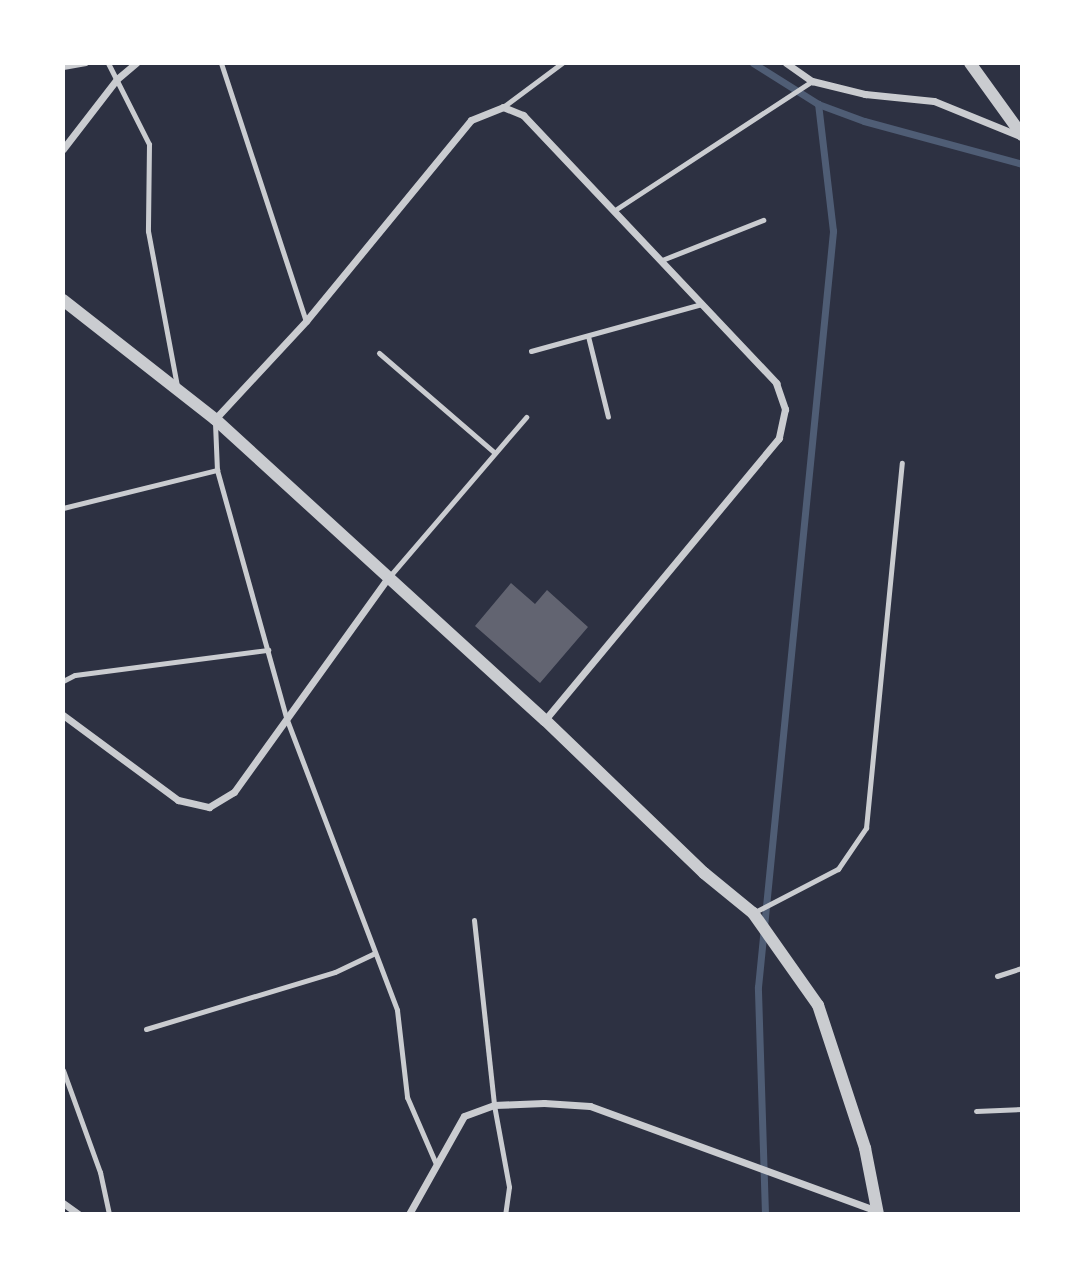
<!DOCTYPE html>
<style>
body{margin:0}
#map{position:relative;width:1085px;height:1277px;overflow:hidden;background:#2d3142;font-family:"Source Serif 4",serif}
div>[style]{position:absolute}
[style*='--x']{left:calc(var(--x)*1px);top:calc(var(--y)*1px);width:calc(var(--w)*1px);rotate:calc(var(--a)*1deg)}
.stream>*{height:7px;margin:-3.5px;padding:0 3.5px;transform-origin:3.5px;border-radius:3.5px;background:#4f5d75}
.building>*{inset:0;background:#626471}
.service>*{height:5px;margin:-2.5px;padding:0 2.5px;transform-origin:2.5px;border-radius:2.5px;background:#caccd0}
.minor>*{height:7px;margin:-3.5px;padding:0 3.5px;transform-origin:3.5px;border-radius:3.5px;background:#caccd0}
.tertiary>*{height:12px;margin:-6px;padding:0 6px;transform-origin:6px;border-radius:6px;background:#caccd0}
span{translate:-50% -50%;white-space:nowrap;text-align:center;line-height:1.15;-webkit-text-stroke:6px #fff;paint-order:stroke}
.frame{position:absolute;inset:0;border:65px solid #fff;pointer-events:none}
</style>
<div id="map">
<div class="stream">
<div style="--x:753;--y:63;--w:77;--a:32.2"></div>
<div style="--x:818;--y:104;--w:49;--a:20.3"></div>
<div style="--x:864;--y:121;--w:164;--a:15.2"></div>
<div style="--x:765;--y:1214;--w:227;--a:-91.8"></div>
<div style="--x:758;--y:987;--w:760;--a:-84.33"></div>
<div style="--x:833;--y:231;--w:128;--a:-96.7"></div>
</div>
<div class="building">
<div style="clip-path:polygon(511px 583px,535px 604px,547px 590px,588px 627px,540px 683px,475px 626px)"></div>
</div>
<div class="service">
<div style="--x:108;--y:63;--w:91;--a:63.2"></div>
<div style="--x:149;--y:144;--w:87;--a:90.7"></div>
<div style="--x:148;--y:231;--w:158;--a:79.4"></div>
<div style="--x:221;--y:63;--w:272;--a:71.8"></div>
<div style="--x:63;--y:67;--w:23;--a:-10"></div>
<div style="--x:503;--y:107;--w:74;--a:-36.7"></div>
<div style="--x:615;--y:210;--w:235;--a:-33.2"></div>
<div style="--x:662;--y:260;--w:109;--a:-21.6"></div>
<div style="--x:588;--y:336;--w:83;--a:76.1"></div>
<div style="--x:531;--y:351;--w:177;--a:-15.4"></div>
<div style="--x:379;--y:353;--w:153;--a:40.8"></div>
<div style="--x:215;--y:423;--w:47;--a:87.6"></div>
<div style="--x:217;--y:470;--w:260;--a:74.4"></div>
<div style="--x:287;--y:720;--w:310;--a:69.2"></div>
<div style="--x:397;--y:1010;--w:88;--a:83.4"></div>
<div style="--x:407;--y:1097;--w:73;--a:66.6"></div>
<div style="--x:63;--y:508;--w:159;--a:-13.9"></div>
<div style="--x:389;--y:577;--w:211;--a:-49.4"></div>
<div style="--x:63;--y:681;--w:13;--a:-27"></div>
<div style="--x:75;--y:675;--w:195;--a:-7.4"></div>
<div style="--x:753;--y:913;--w:96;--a:-27.4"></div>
<div style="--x:838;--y:869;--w:50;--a:-55.7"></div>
<div style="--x:866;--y:828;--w:367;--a:-84.4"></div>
<div style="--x:474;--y:920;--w:186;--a:83.8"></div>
<div style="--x:494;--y:1105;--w:83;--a:79.6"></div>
<div style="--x:509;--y:1187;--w:27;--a:98"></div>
<div style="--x:997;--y:976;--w:26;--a:-18"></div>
<div style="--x:146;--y:1029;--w:197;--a:-16.8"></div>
<div style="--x:335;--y:972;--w:44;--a:-25.4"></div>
<div style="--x:63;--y:1070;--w:109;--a:70.1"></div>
<div style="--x:100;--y:1172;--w:43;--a:77.9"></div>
<div style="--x:976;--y:1111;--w:46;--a:-2.5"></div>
</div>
<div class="minor">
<div style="--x:786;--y:63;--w:32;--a:35"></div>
<div style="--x:812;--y:81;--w:55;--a:13.8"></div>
<div style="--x:865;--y:94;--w:69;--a:5.8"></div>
<div style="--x:934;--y:101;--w:93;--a:22.1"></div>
<div style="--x:63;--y:149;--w:88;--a:-52.4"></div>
<div style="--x:117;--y:79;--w:25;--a:-40"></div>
<div style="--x:215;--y:419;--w:134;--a:-47.1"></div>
<div style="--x:306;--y:321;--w:260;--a:-50.6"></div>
<div style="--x:471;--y:120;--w:35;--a:-22"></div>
<div style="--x:503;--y:107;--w:22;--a:22"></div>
<div style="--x:523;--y:115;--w:369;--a:46.6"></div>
<div style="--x:776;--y:383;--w:28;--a:71"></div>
<div style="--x:785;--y:409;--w:30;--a:102"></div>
<div style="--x:779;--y:438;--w:366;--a:129.7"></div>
<div style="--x:63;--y:715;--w:143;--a:36.5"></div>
<div style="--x:178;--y:800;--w:32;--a:13"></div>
<div style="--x:209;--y:807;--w:29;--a:-31"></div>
<div style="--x:234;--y:792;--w:262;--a:-54.3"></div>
<div style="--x:63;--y:1203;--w:19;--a:36"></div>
<div style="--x:409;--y:1214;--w:112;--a:-60.7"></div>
<div style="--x:464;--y:1116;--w:32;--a:-20"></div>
<div style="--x:494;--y:1105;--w:50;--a:-2.3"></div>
<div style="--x:544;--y:1103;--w:46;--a:3.7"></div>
<div style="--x:590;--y:1106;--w:306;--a:20.1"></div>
</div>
<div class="tertiary">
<div style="--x:970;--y:63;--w:89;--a:54.2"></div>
<div style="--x:63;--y:300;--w:193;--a:38.1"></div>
<div style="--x:215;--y:419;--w:447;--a:42.4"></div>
<div style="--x:545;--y:720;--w:221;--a:43.9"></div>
<div style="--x:704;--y:873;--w:63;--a:39.2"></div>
<div style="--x:753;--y:913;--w:113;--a:54.8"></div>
<div style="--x:818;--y:1005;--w:151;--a:71.8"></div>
<div style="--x:865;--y:1148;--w:67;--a:78.9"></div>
</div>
<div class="frame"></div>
</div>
